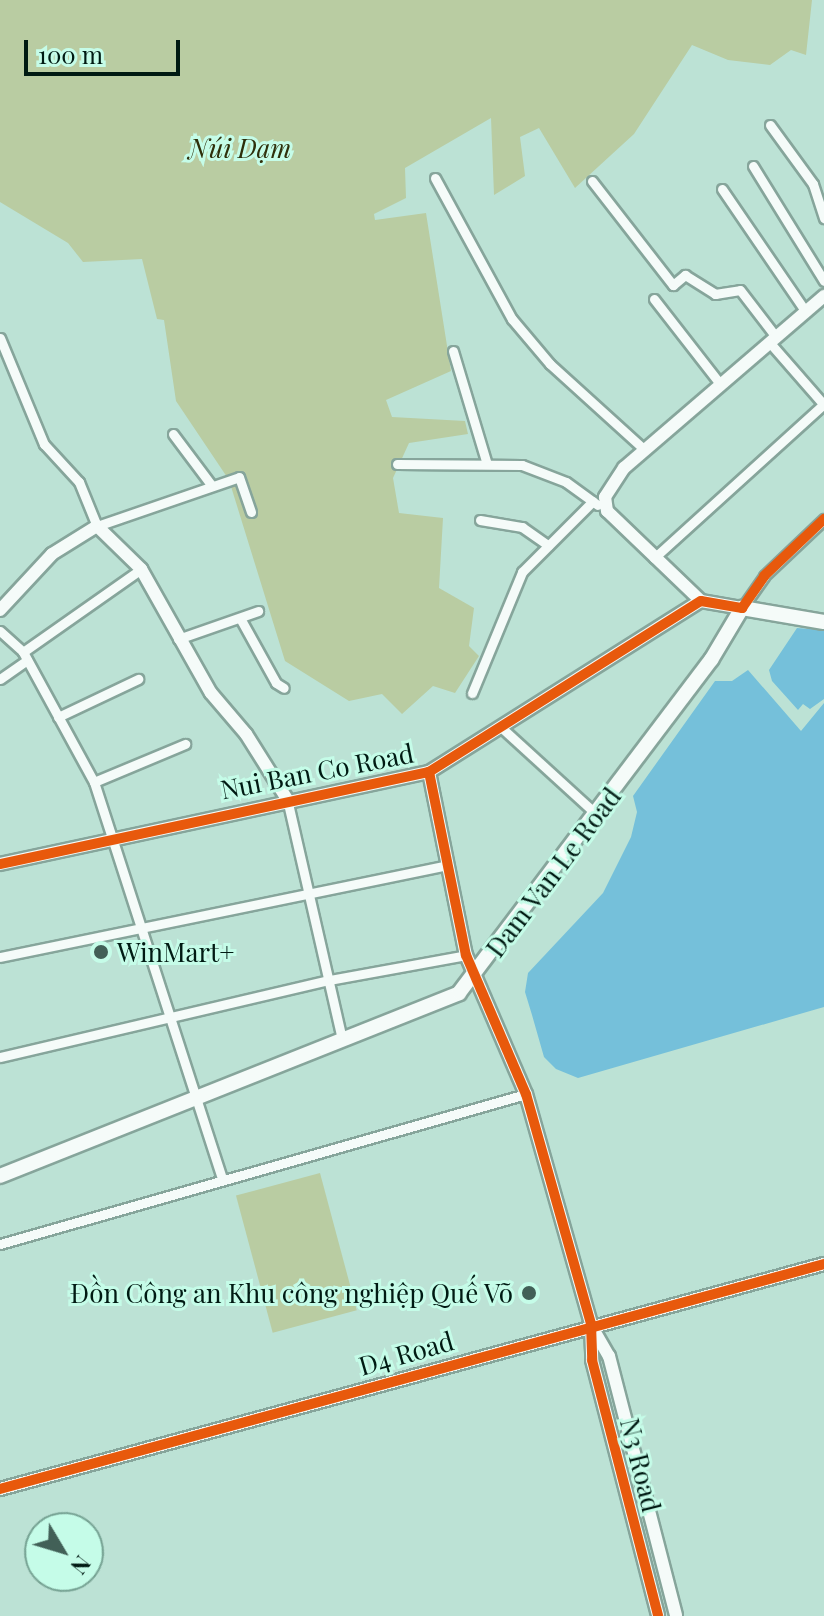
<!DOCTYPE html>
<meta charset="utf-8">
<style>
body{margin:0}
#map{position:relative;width:824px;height:1616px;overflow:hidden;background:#bce2d5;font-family:"Playfair Display",serif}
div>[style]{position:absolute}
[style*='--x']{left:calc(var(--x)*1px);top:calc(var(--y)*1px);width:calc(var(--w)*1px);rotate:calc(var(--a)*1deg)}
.green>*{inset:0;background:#b9cca2;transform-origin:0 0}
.water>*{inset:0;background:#75c0da}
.roads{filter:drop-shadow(2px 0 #86a59b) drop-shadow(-2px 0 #86a59b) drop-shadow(0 2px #86a59b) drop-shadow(0 -2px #86a59b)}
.minor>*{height:9px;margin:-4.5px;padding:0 4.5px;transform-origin:4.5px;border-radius:4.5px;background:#f5fbf9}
.tertiary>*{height:12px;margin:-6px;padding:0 6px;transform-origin:6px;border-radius:6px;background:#f5fbf9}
.secondary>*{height:14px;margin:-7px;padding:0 7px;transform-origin:7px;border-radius:7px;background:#f5fbf9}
.cycleway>*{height:10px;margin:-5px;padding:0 5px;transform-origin:5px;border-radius:5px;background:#e8590c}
.dots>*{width:22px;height:22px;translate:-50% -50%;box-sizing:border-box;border:4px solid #c5fce8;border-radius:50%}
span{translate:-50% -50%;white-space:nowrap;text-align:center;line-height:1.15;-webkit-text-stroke:6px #c5fce8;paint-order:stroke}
.park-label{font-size:26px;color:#2e2f0b;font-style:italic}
.street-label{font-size:26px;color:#001a13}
.poi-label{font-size:26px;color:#001a13}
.left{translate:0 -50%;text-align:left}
.right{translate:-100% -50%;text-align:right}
.north{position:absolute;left:24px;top:1512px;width:80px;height:80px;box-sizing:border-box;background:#c5fce8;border:2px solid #76a293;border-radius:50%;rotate:128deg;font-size:22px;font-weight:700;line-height:32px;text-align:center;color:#001a13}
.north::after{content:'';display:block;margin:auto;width:28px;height:36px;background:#426057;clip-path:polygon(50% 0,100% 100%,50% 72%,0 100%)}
.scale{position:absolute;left:24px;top:40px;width:156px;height:36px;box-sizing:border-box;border:4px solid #001a13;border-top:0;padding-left:10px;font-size:24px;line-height:28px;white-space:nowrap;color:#001a13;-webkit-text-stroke:6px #c5fce8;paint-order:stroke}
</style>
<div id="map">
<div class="green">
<div style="clip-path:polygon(0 0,812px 0,806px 55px,791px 50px,770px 65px,728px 60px,692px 45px,634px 134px,575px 188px,539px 128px,520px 137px,525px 176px,494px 195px,491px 118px,405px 168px,406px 198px,374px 214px,375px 220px,426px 213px,451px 371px,386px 400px,392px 417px,465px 421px,468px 434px,409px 443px,393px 478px,399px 513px,443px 518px,439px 588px,474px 608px,469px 646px,479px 656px,455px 693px,433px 686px,402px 714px,382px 694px,349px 701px,285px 661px,229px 480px,176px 401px,164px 320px,157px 319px,142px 259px,83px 262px,68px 243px,0 202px)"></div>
<div style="left:320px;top:1173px;width:142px;height:87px;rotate:75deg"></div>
</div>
<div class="water">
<div style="clip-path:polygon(797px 628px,824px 630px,824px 699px,810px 709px,803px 704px,798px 710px,772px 681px,769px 670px)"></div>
<div style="clip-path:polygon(748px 670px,801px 731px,824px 703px,824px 1007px,578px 1078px,556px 1069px,544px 1057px,532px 1015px,525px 992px,528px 973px,603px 893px,631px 837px,637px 812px,633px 796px,715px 681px,732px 681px)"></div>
</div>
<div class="roads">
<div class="minor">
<div style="--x:770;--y:125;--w:73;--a:53.9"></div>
<div style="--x:813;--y:184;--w:36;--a:72"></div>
<div style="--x:753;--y:166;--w:135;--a:58.3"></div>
<div style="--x:435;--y:178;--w:161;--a:61.4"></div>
<div style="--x:512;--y:319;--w:59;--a:49.8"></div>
<div style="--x:550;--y:364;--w:128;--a:42.2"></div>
<div style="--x:592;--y:181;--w:132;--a:52.1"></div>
<div style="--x:673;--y:285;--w:16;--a:-40"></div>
<div style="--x:685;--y:275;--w:36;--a:32"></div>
<div style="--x:715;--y:294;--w:25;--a:-9"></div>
<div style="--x:740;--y:290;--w:59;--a:52.5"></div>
<div style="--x:722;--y:189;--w:149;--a:55.7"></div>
<div style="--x:654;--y:299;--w:109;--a:52.1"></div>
<div style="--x:0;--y:338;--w:115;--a:67.5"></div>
<div style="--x:44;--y:444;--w:52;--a:47.4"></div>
<div style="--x:79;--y:482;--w:48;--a:67.8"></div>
<div style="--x:97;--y:526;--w:150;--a:-19"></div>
<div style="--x:239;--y:477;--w:37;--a:71"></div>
<div style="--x:770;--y:343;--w:82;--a:48.9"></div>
<div style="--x:453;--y:351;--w:118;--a:73.3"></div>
<div style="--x:173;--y:434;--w:65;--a:53.1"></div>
<div style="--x:397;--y:464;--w:125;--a:0.5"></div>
<div style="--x:522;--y:465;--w:47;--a:21.1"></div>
<div style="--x:566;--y:482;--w:39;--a:36"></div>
<div style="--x:480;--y:520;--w:43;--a:9.5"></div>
<div style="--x:522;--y:527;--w:32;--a:35"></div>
<div style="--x:654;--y:558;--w:229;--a:-42.2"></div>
<div style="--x:742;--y:608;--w:39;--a:-55"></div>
<div style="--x:764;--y:576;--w:83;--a:-43.5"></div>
<div style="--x:240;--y:618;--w:74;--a:61"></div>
<div style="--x:276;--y:683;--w:9;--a:32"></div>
<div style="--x:0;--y:631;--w:31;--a:42"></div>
<div style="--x:23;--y:652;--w:148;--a:61.4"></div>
<div style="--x:94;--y:782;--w:417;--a:72.1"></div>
<div style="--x:178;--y:639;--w:85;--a:-19.3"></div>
<div style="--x:23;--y:652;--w:144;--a:-35.1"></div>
<div style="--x:0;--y:679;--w:33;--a:-35"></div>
<div style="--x:472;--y:693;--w:131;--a:-67.5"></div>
<div style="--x:522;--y:572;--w:100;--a:-45"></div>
<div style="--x:58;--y:717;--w:89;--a:-25.4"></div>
<div style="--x:503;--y:729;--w:126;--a:42.4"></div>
<div style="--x:94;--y:782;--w:99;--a:-22.7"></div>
<div style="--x:287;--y:799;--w:246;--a:77.1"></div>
<div style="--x:0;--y:957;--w:456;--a:-11.6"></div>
<div style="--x:0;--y:1057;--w:338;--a:-13.2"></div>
<div style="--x:329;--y:980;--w:139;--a:-10.3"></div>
<div style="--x:0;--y:1244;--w:547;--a:-15.92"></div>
</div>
<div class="tertiary">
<div style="--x:701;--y:601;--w:130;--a:-136.2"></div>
<div style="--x:607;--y:511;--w:14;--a:-98"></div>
<div style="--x:605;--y:497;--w:35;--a:-57"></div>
<div style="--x:624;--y:468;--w:264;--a:-40.7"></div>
<div style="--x:0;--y:610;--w:76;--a:-47.1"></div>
<div style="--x:52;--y:554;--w:53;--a:-31.9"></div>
<div style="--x:97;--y:526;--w:62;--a:44.3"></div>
<div style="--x:141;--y:569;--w:142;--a:60.6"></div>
<div style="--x:211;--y:693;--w:54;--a:49.5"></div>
<div style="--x:246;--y:734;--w:77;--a:57.8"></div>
<div style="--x:429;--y:772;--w:187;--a:78.6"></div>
<div style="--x:466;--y:955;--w:151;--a:66.7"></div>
<div style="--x:526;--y:1094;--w:239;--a:74.2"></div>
<div style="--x:591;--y:1324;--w:36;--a:88"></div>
<div style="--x:592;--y:1360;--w:264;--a:75.5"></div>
<div style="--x:0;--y:864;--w:439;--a:-12.1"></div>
<div style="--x:429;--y:772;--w:321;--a:-32.2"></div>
<div style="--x:701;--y:601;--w:42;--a:9.7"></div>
<div style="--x:592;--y:1327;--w:34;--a:60"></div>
<div style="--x:609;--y:1356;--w:268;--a:75.5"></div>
<div style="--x:0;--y:1489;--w:854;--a:-15.27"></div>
</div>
<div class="secondary">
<div style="--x:0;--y:1176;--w:494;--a:-21.7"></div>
<div style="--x:459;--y:993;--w:418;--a:-52.9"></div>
<div style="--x:711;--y:660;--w:61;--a:-59.2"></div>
<div style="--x:742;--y:608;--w:83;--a:9.7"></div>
</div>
</div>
<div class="cycleway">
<div style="--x:429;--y:772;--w:187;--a:78.6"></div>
<div style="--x:466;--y:955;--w:151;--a:66.7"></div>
<div style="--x:526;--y:1094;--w:239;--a:74.2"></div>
<div style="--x:591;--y:1324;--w:36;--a:88"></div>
<div style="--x:592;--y:1360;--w:264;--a:75.5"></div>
<div style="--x:0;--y:864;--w:439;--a:-12.1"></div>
<div style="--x:429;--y:772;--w:321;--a:-32.2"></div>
<div style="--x:701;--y:601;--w:42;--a:9.7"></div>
<div style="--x:742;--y:608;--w:39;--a:-55"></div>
<div style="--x:764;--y:576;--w:83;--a:-43.5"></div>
<div style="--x:0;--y:1489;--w:854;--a:-15.27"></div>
</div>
<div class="dots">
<div style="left:101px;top:952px;background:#426057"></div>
<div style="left:529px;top:1293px;background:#426057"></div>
</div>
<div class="park-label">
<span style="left:240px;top:148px">Núi Dạm</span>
</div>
<div class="street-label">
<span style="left:317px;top:771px;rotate:-11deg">Nui Ban Co Road</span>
<span style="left:553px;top:872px;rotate:-53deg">Dam Van Le Road</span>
<span style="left:406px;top:1353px;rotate:-16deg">D4 Road</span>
<span style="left:641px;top:1465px;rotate:76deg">N3 Road</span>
</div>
<div class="poi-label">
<span class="left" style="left:117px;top:952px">WinMart+</span>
<span class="right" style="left:513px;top:1293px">Đồn Công an Khu công nghiệp Quế Võ</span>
</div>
<div class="north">N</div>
<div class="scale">100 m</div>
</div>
